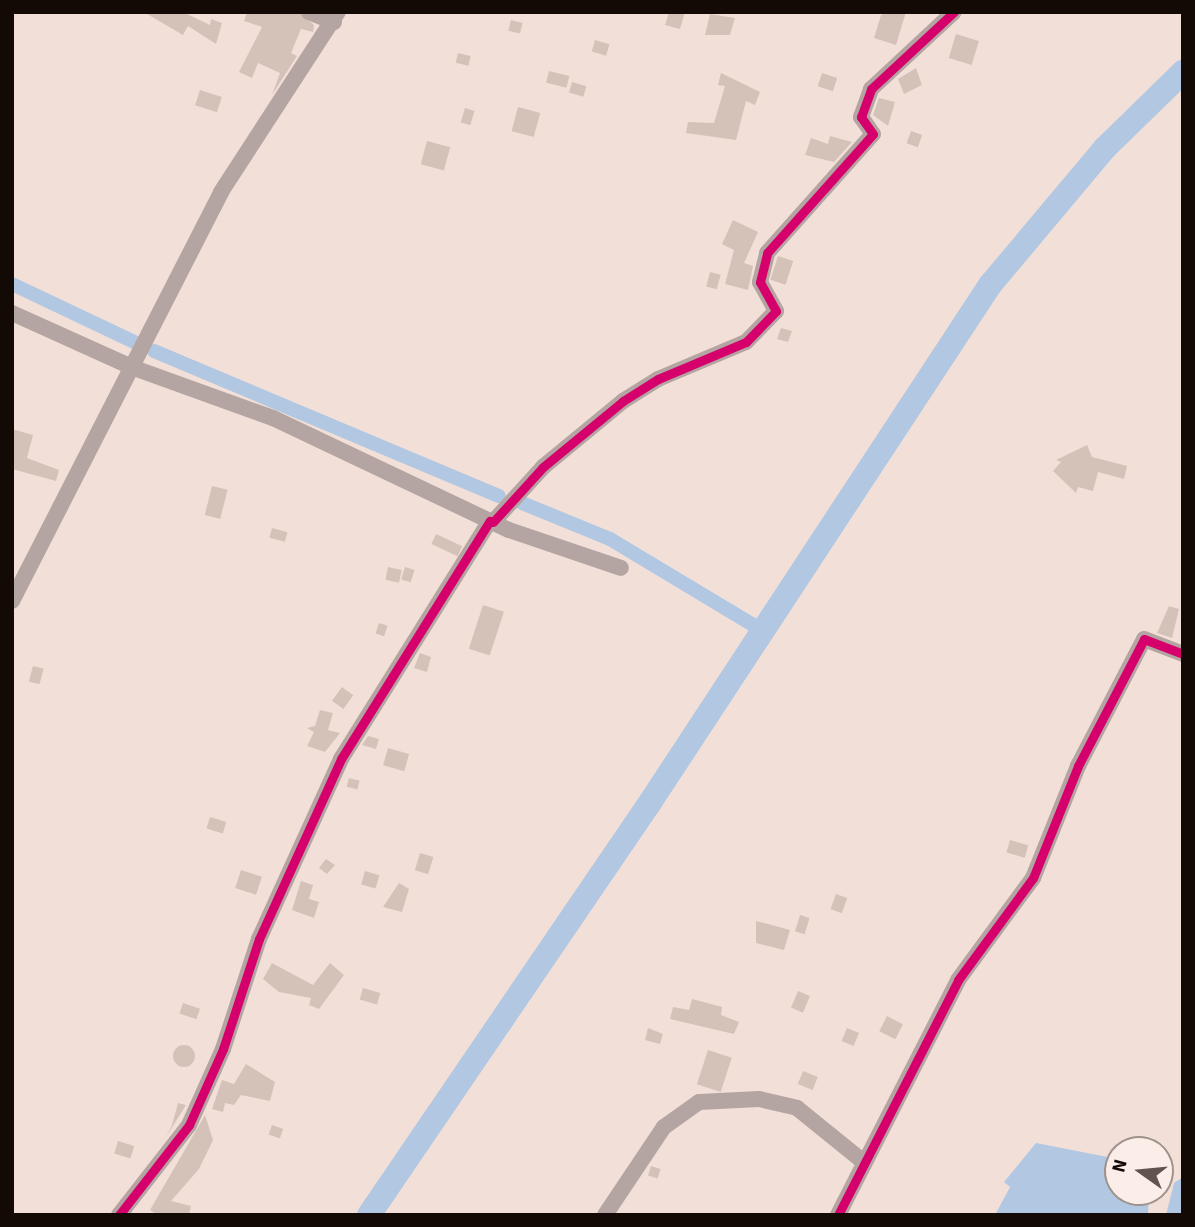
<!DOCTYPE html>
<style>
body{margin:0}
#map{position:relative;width:1195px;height:1227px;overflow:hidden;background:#f2e0d8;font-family:"Source Sans 3",sans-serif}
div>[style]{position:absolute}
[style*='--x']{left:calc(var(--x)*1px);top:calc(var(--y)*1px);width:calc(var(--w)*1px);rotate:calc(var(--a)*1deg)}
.water>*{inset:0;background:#b2c7e2}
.canal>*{height:14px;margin:-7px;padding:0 7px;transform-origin:7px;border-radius:7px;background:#b2c7e2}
.river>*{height:24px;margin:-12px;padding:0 12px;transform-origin:12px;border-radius:12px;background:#b2c7e2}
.building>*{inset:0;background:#d4c2b9;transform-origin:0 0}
.round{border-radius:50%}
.minor>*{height:16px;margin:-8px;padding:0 8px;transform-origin:8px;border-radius:8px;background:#b4a4a2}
.cycleway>*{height:9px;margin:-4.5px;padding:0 4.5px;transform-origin:4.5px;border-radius:4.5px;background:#d6006c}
span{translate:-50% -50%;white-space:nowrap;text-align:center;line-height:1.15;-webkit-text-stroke:5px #fbeee8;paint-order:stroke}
.frame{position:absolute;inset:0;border:14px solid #130905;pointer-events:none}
.north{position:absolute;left:1104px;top:1136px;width:70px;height:70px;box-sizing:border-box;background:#fbeee8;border:2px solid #9e928d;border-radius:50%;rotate:285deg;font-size:19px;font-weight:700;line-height:28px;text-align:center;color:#130905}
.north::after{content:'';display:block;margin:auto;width:24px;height:32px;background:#61544f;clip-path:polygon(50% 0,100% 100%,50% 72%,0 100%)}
</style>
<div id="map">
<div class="water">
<div style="clip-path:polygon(1036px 1143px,1118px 1159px,1118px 1192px,1149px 1192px,1148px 1215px,995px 1215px,1010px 1187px,1004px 1182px)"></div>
<div style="clip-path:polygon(1183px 1177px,1183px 1215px,1166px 1215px,1174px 1183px)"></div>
</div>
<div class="canal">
<div style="--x:12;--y:284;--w:135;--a:25.4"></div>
<div style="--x:154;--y:351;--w:374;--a:22.8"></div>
<div style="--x:522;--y:503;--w:95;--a:22.2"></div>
<div style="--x:610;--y:539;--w:179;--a:31"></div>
</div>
<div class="river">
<div style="--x:369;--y:1215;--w:501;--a:-55.74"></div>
<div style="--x:651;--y:801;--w:617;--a:-56.7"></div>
<div style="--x:990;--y:285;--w:179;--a:-50"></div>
<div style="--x:1105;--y:148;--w:109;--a:-44.3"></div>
</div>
<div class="building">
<div style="clip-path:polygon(183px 12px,210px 25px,211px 19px,222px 23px,216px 44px,188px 26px,183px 35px,147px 14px)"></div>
<div style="clip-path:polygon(247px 12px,299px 12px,314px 25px,313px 32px,301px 29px,291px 53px,297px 56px,272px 95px,280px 73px,258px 63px,252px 78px,239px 72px,262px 27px,244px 21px)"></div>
<div style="clip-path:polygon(669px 12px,685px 12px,680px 29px,665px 25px)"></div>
<div style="clip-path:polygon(888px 12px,906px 12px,896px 45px,874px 38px,881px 15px)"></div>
<div style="clip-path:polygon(710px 14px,735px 18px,730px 35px,705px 35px)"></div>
<div style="left:511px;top:20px;width:12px;height:11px;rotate:14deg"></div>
<div style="left:956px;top:34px;width:24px;height:25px;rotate:17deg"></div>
<div style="left:595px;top:40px;width:15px;height:12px;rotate:16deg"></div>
<div style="left:458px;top:53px;width:13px;height:10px;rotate:13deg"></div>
<div style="clip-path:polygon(916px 68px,922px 85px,904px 94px,898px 79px)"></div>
<div style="left:549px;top:71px;width:21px;height:12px;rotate:14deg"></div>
<div style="clip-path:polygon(721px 73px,760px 92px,755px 105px,746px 101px,736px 140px,686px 133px,688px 122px,714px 123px,725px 86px,718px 85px)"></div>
<div style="left:822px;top:73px;width:16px;height:14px;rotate:18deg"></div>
<div style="left:572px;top:82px;width:15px;height:11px;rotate:16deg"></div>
<div style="left:200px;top:90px;width:23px;height:16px;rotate:18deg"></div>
<div style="clip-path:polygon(879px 98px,895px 102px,888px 126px,873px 115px)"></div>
<div style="left:518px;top:107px;width:23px;height:25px;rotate:15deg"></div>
<div style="left:465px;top:108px;width:10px;height:15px;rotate:17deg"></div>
<div style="left:911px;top:131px;width:12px;height:13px;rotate:20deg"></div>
<div style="clip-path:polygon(830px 136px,852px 142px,834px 162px,805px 155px,811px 138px,828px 144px)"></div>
<div style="left:427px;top:141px;width:24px;height:24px;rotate:15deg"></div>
<div style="clip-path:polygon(733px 220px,758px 232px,744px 263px,753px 266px,748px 290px,725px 284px,734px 250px,722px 244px)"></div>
<div style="left:778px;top:256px;width:16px;height:25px;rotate:18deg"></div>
<div style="left:710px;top:272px;width:11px;height:15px;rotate:15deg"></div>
<div style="clip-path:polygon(781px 328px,792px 331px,788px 342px,777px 339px)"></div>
<div style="clip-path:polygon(12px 429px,33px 435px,27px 458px,59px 470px,56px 481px,12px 469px)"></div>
<div style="clip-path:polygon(1087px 445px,1092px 457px,1127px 466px,1124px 479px,1098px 472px,1093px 491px,1078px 487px,1076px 493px,1053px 471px,1061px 462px,1056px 460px)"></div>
<div style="left:212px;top:486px;width:16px;height:30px;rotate:14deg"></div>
<div style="left:272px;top:528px;width:16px;height:10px;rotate:15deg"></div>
<div style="left:436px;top:534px;width:29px;height:11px;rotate:25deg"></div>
<div style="left:388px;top:567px;width:14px;height:13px;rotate:12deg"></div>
<div style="left:405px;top:567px;width:10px;height:13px;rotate:17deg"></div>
<div style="left:483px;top:605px;width:22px;height:46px;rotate:18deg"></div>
<div style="clip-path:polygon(1169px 606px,1179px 609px,1172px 638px,1157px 633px)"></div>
<div style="left:379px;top:623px;width:9px;height:11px;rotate:18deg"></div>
<div style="clip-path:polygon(420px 653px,431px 657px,427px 672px,414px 668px)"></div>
<div style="left:33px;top:666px;width:11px;height:16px;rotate:15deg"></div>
<div style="left:342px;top:687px;width:14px;height:17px;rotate:36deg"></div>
<div style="clip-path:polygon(320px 710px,333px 713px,328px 730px,340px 733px,325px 752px,307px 746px,314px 732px,307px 728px,315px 726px)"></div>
<div style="clip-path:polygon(368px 736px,379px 739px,376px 749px,362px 745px)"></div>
<div style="left:388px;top:748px;width:22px;height:18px;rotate:16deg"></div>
<div style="left:349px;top:778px;width:11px;height:9px;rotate:15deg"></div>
<div style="left:210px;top:817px;width:17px;height:12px;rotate:17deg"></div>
<div style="left:1010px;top:840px;width:19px;height:13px;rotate:16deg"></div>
<div style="left:420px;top:853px;width:14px;height:18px;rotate:17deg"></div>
<div style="clip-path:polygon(326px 859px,335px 865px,327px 874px,319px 868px)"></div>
<div style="left:241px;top:870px;width:22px;height:19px;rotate:18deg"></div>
<div style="left:365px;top:871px;width:15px;height:14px;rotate:16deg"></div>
<div style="clip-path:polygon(301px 881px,313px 885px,309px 899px,319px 902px,314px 918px,292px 910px)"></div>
<div style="clip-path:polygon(399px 883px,409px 889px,402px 912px,383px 907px)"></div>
<div style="left:836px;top:894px;width:12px;height:16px;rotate:20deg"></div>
<div style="left:800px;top:915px;width:10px;height:17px;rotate:17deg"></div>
<div style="clip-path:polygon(756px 921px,790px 930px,784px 950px,756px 943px)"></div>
<div style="clip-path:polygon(272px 963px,313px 985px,330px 963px,344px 975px,319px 1009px,309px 1005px,311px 998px,279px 992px,263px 979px)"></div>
<div style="left:363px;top:988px;width:18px;height:12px;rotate:16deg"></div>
<div style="left:798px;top:991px;width:13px;height:18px;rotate:23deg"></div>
<div style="clip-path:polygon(692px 999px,722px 1007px,721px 1015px,739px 1022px,734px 1034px,670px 1019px,673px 1007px,689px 1010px)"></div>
<div style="left:183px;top:1003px;width:18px;height:11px;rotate:19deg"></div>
<div style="left:887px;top:1016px;width:18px;height:17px;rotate:27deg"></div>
<div style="clip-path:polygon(648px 1028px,663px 1034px,660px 1044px,645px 1040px)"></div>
<div style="left:847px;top:1028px;width:13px;height:14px;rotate:23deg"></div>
<div class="round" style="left:173px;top:1045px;width:22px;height:22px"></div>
<div style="left:708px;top:1050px;width:25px;height:36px;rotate:18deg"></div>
<div style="clip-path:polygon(246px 1064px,275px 1082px,270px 1101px,241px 1095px,234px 1105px,225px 1103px,223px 1112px,212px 1109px,222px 1080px,234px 1084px)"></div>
<div style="left:803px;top:1071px;width:16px;height:14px;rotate:22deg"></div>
<div style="clip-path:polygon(178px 1103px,186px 1105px,166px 1137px,172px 1125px)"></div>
<div style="clip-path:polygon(205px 1115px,213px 1140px,199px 1169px,171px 1201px,191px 1206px,189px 1215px,158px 1215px,150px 1210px)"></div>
<div style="left:272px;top:1125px;width:12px;height:10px;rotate:20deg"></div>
<div style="left:118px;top:1141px;width:17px;height:13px;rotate:17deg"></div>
<div style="left:651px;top:1166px;width:10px;height:10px;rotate:17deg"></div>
</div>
<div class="minor">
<div style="--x:309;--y:12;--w:27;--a:22"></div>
<div style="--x:12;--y:313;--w:134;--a:24.3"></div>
<div style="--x:134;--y:368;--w:148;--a:19.8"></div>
<div style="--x:273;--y:418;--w:261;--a:25.4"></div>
<div style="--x:509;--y:530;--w:118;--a:18.7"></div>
<div style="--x:493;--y:522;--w:74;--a:-47.7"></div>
<div style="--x:543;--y:467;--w:104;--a:-39.5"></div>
<div style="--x:623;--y:401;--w:41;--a:-32.2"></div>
<div style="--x:658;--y:379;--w:95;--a:-22.8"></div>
<div style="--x:746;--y:342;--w:43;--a:-45.9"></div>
<div style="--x:776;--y:311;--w:33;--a:-119"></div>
<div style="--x:760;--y:282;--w:30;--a:-76"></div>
<div style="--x:767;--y:253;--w:159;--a:-48.3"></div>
<div style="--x:873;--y:134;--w:21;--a:-125"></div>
<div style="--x:861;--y:117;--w:30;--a:-70"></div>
<div style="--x:871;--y:89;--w:113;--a:-42.9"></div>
<div style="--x:12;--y:601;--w:459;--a:-62.9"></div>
<div style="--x:221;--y:192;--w:215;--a:-57"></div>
<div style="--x:119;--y:1215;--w:114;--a:-52.1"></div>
<div style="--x:189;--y:1125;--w:83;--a:-65.9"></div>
<div style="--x:223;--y:1049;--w:116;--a:-71.9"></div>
<div style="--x:259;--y:939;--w:198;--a:-65.5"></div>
<div style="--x:341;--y:759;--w:281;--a:-58"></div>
<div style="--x:605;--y:1215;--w:106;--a:-56.2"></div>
<div style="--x:664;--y:1127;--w:43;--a:-35.5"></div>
<div style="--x:699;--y:1102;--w:60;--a:-2.9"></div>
<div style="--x:759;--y:1099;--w:39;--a:13"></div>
<div style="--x:797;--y:1108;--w:87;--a:39"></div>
<div style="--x:838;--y:1215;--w:264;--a:-62.9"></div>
<div style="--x:958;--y:980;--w:127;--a:-53.7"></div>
<div style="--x:1033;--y:878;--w:121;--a:-68.1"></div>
<div style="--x:1078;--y:766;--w:143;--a:-62.5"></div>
<div style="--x:1144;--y:639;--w:42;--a:21"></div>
</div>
<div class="cycleway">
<div style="--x:493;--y:522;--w:74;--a:-47.7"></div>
<div style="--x:543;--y:467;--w:104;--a:-39.5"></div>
<div style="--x:623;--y:401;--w:41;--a:-32.2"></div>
<div style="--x:658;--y:379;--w:95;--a:-22.8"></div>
<div style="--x:746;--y:342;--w:43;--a:-45.9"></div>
<div style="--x:776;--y:311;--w:33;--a:-119"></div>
<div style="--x:760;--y:282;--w:30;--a:-76"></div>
<div style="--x:767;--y:253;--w:159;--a:-48.3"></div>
<div style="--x:873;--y:134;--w:21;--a:-125"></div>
<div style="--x:861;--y:117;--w:30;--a:-70"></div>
<div style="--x:871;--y:89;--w:113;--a:-42.9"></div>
<div style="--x:119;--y:1215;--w:114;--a:-52.1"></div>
<div style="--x:189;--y:1125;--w:83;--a:-65.9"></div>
<div style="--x:223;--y:1049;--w:116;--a:-71.9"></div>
<div style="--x:259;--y:939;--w:198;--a:-65.5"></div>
<div style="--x:341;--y:759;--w:281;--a:-58"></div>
<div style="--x:838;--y:1215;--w:264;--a:-62.9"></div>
<div style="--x:958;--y:980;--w:127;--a:-53.7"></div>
<div style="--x:1033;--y:878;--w:121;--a:-68.1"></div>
<div style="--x:1078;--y:766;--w:143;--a:-62.5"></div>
<div style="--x:1144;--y:639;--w:42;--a:21"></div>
</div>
<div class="frame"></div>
<div class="north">N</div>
</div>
